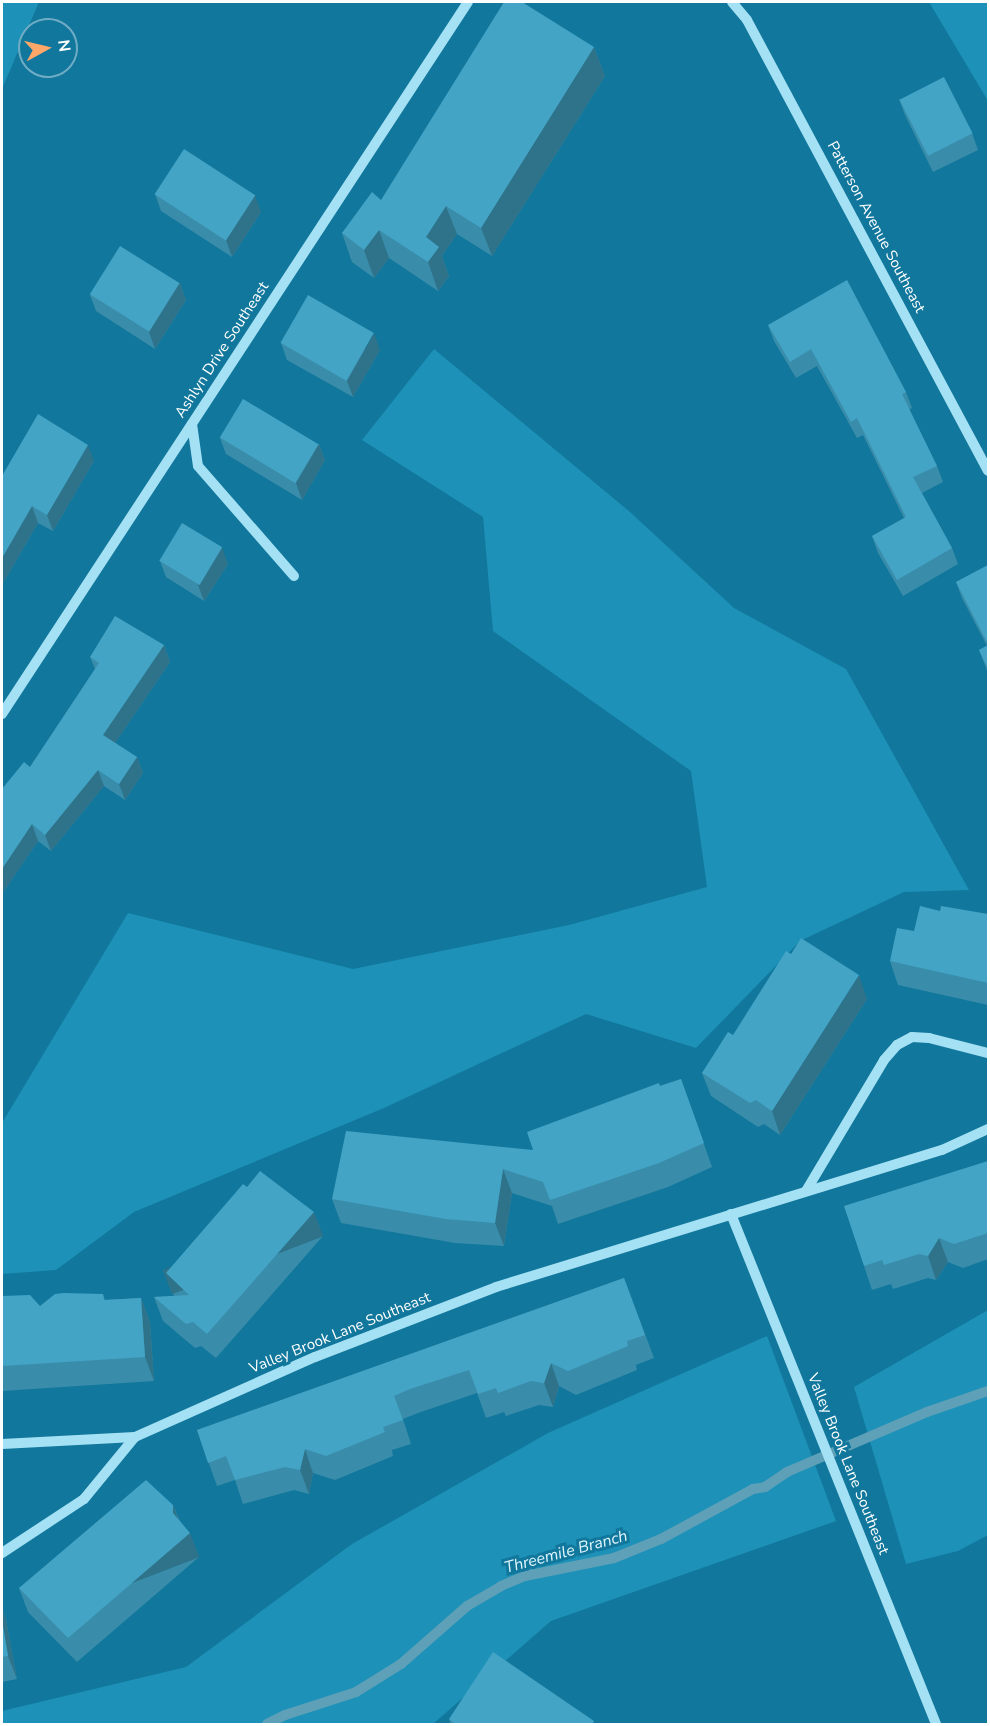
<!DOCTYPE html>
<style>
body{margin:0}
#map{position:relative;width:990px;height:1726px;overflow:hidden;background:#11779c;font-family:"Nunito Sans",sans-serif}
div>[style]{position:absolute}
[style*='--x']{left:calc(var(--x)*1px);top:calc(var(--y)*1px);width:calc(var(--w)*1px);rotate:calc(var(--a)*1deg)}
.green>*{inset:0;background:#1d91b7}
.stream>*{height:10px;margin:-5px;padding:0 5px;transform-origin:5px;border-radius:5px;background:#5da0b8}
.minor>*{height:10px;margin:-5px;padding:0 5px;transform-origin:5px;border-radius:5px;background:#a5e1f4}
.wall>*{inset:0;background:#3a8daa}
.shaded-wall>*{inset:0;background:#2f738b;transform-origin:0 0}
.building>*{inset:0;background:#43a4c6;transform-origin:0 0}
span{translate:-50% -50%;white-space:nowrap;text-align:center;line-height:1.15;-webkit-text-stroke:6px #11779c;paint-order:stroke}
.street-label{font-size:15px;color:#fff}
.water-label{font-size:16px;color:#e0f6fd;font-style:italic}
.frame{position:absolute;inset:0;border:3px solid #fff;pointer-events:none}
.north{position:absolute;left:18px;top:18px;width:60px;height:60px;box-sizing:border-box;background:#11779c;border:2px solid #70adc4;border-radius:50%;rotate:82deg;font-size:16px;font-weight:700;line-height:24px;text-align:center;color:#fff}
.north::after{content:'';display:block;margin:auto;width:21px;height:27px;background:#ffa769;clip-path:polygon(50% 0,100% 100%,50% 72%,0 100%)}
</style>
<div id="map">
<div class="green">
<div style="clip-path:polygon(2px 2px,39px 2px,2px 89px)"></div>
<div style="clip-path:polygon(929px 2px,988px 2px,988px 101px)"></div>
<div style="clip-path:polygon(434px 349px,630px 512px,734px 608px,846px 669px,969px 890px,904px 892px,800px 941px,696px 1048px,586px 1014px,384px 1108px,134px 1212px,56px 1270px,2px 1274px,2px 1123px,128px 913px,353px 969px,569px 925px,707px 887px,691px 771px,493px 631px,483px 517px,362px 440px)"></div>
<div style="clip-path:polygon(988px 1310px,988px 1535px,958px 1551px,906px 1564px,854px 1387px)"></div>
<div style="clip-path:polygon(767px 1336px,836px 1521px,551px 1621px,433px 1724px,2px 1724px,2px 1711px,186px 1667px,352px 1544px,548px 1433px)"></div>
</div>
<div class="stream">
<div style="--x:267;--y:1724;--w:20;--a:-27"></div>
<div style="--x:285;--y:1715;--w:75;--a:-17.9"></div>
<div style="--x:356;--y:1692;--w:53;--a:-31.9"></div>
<div style="--x:401;--y:1664;--w:88;--a:-41.3"></div>
<div style="--x:467;--y:1606;--w:39;--a:-30"></div>
<div style="--x:501;--y:1586;--w:26;--a:-23"></div>
<div style="--x:525;--y:1576;--w:91;--a:-11.4"></div>
<div style="--x:614;--y:1558;--w:51;--a:-22"></div>
<div style="--x:661;--y:1539;--w:105;--a:-28.5"></div>
<div style="--x:753;--y:1489;--w:12;--a:-9"></div>
<div style="--x:765;--y:1487;--w:27;--a:-34"></div>
<div style="--x:787;--y:1472;--w:152;--a:-23.2"></div>
<div style="--x:927;--y:1412;--w:65;--a:-19"></div>
</div>
<div class="minor">
<div style="--x:732;--y:2;--w:23;--a:50"></div>
<div style="--x:747;--y:20;--w:511;--a:61.88"></div>
<div style="--x:192;--y:424;--w:42;--a:81.9"></div>
<div style="--x:198;--y:466;--w:146;--a:48.9"></div>
<div style="--x:2;--y:714;--w:851;--a:-56.8"></div>
<div style="--x:806;--y:1191;--w:152;--a:-59.2"></div>
<div style="--x:884;--y:1060;--w:20;--a:-49"></div>
<div style="--x:897;--y:1045;--w:17;--a:-28"></div>
<div style="--x:912;--y:1037;--w:17;--a:3"></div>
<div style="--x:929;--y:1038;--w:61;--a:14.3"></div>
<div style="--x:731;--y:1214;--w:550;--a:68.1"></div>
<div style="--x:2;--y:1444;--w:133;--a:-3"></div>
<div style="--x:2;--y:1553;--w:98;--a:-33.4"></div>
<div style="--x:84;--y:1499;--w:80;--a:-50.6"></div>
<div style="--x:135;--y:1437;--w:197;--a:-24"></div>
<div style="--x:315;--y:1357;--w:194;--a:-21.1"></div>
<div style="--x:496;--y:1287;--w:467;--a:-17.1"></div>
<div style="--x:942;--y:1150;--w:51;--a:-24.5"></div>
</div>
<div class="wall">
<div style="clip-path:polygon(594px 47px,605px 76px,492px 256px,457px 234px,442px 256px,449px 276px,438px 291px,389px 258px,374px 278px,352px 262px,342px 233px,381px 200px)"></div>
<div style="clip-path:polygon(899px 99px,972px 133px,978px 150px,933px 172px,905px 115px)"></div>
<div style="clip-path:polygon(155px 194px,261px 212px,232px 257px,161px 211px)"></div>
<div style="clip-path:polygon(180px 283px,186px 300px,155px 349px,96px 311px,90px 295px)"></div>
<div style="clip-path:polygon(768px 325px,906px 392px,912px 408px,909px 410px,937px 466px,943px 482px,922px 493px,952px 548px,958px 564px,903px 596px,878px 553px,872px 536px,904px 518px,863px 435px,857px 438px,817px 366px,796px 378px,774px 341px)"></div>
<div style="clip-path:polygon(281px 343px,380px 350px,353px 397px,287px 360px)"></div>
<div style="clip-path:polygon(220px 438px,319px 444px,325px 460px,302px 500px,226px 454px)"></div>
<div style="clip-path:polygon(94px 461px,53px 531px,38px 523px,2px 585px,2px 476px)"></div>
<div style="clip-path:polygon(160px 561px,228px 564px,204px 601px,166px 577px)"></div>
<div style="clip-path:polygon(988px 565px,988px 673px,979px 650px,987px 646px,962px 598px,956px 582px)"></div>
<div style="clip-path:polygon(164px 645px,170px 662px,115px 743px,137px 757px,143px 773px,125px 800px,104px 786px,51px 851px,38px 841px,2px 894px,2px 789px,30px 767px,95px 669px,90px 657px)"></div>
<div style="clip-path:polygon(940px 911px,988px 914px,988px 1005px,898px 985px,890px 961px,914px 931px)"></div>
<div style="clip-path:polygon(867px 999px,780px 1135px,764px 1124px,758px 1127px,711px 1096px,702px 1073px,733px 1035px)"></div>
<div style="clip-path:polygon(681px 1079px,712px 1167px,668px 1187px,558px 1224px,552px 1206px,512px 1193px,504px 1246px,455px 1243px,341px 1223px,332px 1199px,533px 1150px,660px 1086px)"></div>
<div style="clip-path:polygon(988px 1161px,988px 1259px,963px 1268px,948px 1262px,936px 1280px,928px 1278px,893px 1289px,891px 1284px,872px 1290px,864px 1266px)"></div>
<div style="clip-path:polygon(247px 1187px,323px 1236px,216px 1358px,201px 1346px,195px 1348px,163px 1321px,154px 1297px,174px 1296px,166px 1273px)"></div>
<div style="clip-path:polygon(624px 1278px,654px 1358px,636px 1365px,637px 1370px,576px 1395px,559px 1386px,553px 1407px,539px 1405px,506px 1416px,504px 1412px,486px 1418px,477px 1393px,418px 1413px,403px 1419px,411px 1444px,392px 1450px,393px 1456px,335px 1480px,313px 1473px,309px 1494px,294px 1490px,243px 1504px,235px 1480px,217px 1486px,197px 1430px)"></div>
<div style="clip-path:polygon(103px 1294px,105px 1300px,141px 1298px,150px 1322px,154px 1381px,2px 1391px,2px 1301px,40px 1306px)"></div>
<div style="clip-path:polygon(173px 1505px,179px 1519px,199px 1557px,77px 1662px,28px 1612px,19px 1588px)"></div>
<div style="clip-path:polygon(2px 1608px,6px 1620px,17px 1679px,2px 1682px)"></div>
<div style="clip-path:polygon(449px 1719px,596px 1725px,451px 1725px)"></div>
</div>
<div class="shaded-wall">
<div style="clip-path:polygon(594px 47px,605px 76px,492px 256px,481px 228px)"></div>
<div style="clip-path:polygon(255px 195px,261px 212px,232px 257px,226px 240px)"></div>
<div style="clip-path:polygon(446px 206px,457px 234px,442px 256px,449px 276px,438px 291px,428px 262px,426px 237px)"></div>
<div style="clip-path:polygon(379px 230px,389px 258px,374px 278px,364px 250px)"></div>
<div style="clip-path:polygon(180px 283px,186px 300px,155px 349px,149px 332px)"></div>
<div style="clip-path:polygon(374px 333px,380px 350px,353px 397px,347px 381px)"></div>
<div style="clip-path:polygon(319px 444px,325px 460px,302px 500px,296px 483px)"></div>
<div style="clip-path:polygon(88px 445px,94px 461px,53px 531px,47px 515px)"></div>
<div style="clip-path:polygon(32px 506px,38px 523px,2px 585px,2px 558px)"></div>
<div style="clip-path:polygon(222px 547px,228px 564px,204px 601px,198px 585px)"></div>
<div style="clip-path:polygon(164px 645px,170px 662px,109px 752px,103px 735px)"></div>
<div style="clip-path:polygon(137px 757px,143px 773px,125px 800px,119px 784px)"></div>
<div style="clip-path:polygon(98px 770px,104px 786px,51px 851px,45px 835px)"></div>
<div style="clip-path:polygon(32px 824px,38px 841px,2px 894px,2px 869px)"></div>
<div style="clip-path:polygon(859px 975px,867px 999px,780px 1135px,772px 1111px)"></div>
<div style="clip-path:polygon(503px 1169px,512px 1193px,504px 1246px,495px 1223px)"></div>
<div style="left:314px;top:1212px;width:26px;height:162px;rotate:69deg"></div>
<div style="clip-path:polygon(939px 1238px,948px 1262px,936px 1280px,928px 1256px)"></div>
<div style="clip-path:polygon(141px 1298px,150px 1322px,154px 1381px,145px 1357px)"></div>
<div style="clip-path:polygon(551px 1363px,559px 1386px,553px 1407px,544px 1383px)"></div>
<div style="clip-path:polygon(305px 1449px,313px 1473px,309px 1494px,300px 1470px)"></div>
<div style="clip-path:polygon(173px 1505px,182px 1529px,173px 1513px)"></div>
<div style="left:190px;top:1533px;width:26px;height:161px;rotate:69deg"></div>
<div style="clip-path:polygon(2px 1608px,6px 1620px,17px 1679px,8px 1656px,2px 1620px)"></div>
</div>
<div class="building">
<div style="clip-path:polygon(504px 2px,522px 2px,594px 47px,481px 228px,446px 206px,426px 237px,439px 247px,428px 262px,379px 230px,364px 250px,342px 233px,372px 192px,381px 200px)"></div>
<div style="left:944px;top:77px;width:63px;height:50px;rotate:63deg"></div>
<div style="left:184px;top:149px;width:85px;height:54px;rotate:33deg"></div>
<div style="left:120px;top:246px;width:70px;height:57px;rotate:32deg"></div>
<div style="clip-path:polygon(847px 280px,906px 392px,902px 394px,937px 466px,913px 477px,952px 548px,897px 580px,872px 536px,906px 517px,857px 418px,851px 422px,811px 349px,790px 362px,768px 325px)"></div>
<div style="left:308px;top:295px;width:76px;height:55px;rotate:30deg"></div>
<div style="left:243px;top:399px;width:88px;height:45px;rotate:31deg"></div>
<div style="clip-path:polygon(38px 414px,88px 445px,47px 515px,32px 506px,2px 558px,2px 476px)"></div>
<div style="left:182px;top:523px;width:47px;height:44px;rotate:31deg"></div>
<div style="clip-path:polygon(988px 565px,988px 644px,956px 582px)"></div>
<div style="clip-path:polygon(115px 616px,164px 645px,103px 735px,137px 757px,119px 784px,98px 770px,45px 835px,32px 824px,2px 869px,2px 804px,3px 801px,2px 800px,2px 789px,24px 762px,30px 767px,99px 663px,90px 657px)"></div>
<div style="clip-path:polygon(988px 645px,988px 669px,979px 650px)"></div>
<div style="clip-path:polygon(920px 906px,940px 911px,941px 906px,988px 914px,988px 983px,890px 961px,897px 928px,914px 931px)"></div>
<div style="clip-path:polygon(801px 938px,859px 975px,772px 1111px,756px 1100px,750px 1103px,702px 1073px,728px 1032px,733px 1035px,786px 951px,791px 954px)"></div>
<div style="clip-path:polygon(681px 1079px,704px 1143px,659px 1163px,550px 1200px,543px 1182px,503px 1169px,495px 1223px,446px 1219px,332px 1199px,346px 1131px,533px 1150px,527px 1132px,659px 1083px,660px 1086px)"></div>
<div style="clip-path:polygon(988px 1161px,988px 1233px,954px 1244px,939px 1238px,928px 1256px,919px 1254px,884px 1265px,882px 1260px,864px 1266px,844px 1206px)"></div>
<div style="clip-path:polygon(260px 1171px,314px 1212px,207px 1334px,193px 1322px,186px 1324px,154px 1297px,189px 1295px,166px 1273px,243px 1184px,247px 1187px)"></div>
<div style="clip-path:polygon(624px 1278px,645px 1335px,627px 1341px,628px 1346px,568px 1371px,551px 1363px,544px 1383px,531px 1381px,498px 1393px,496px 1388px,478px 1394px,469px 1370px,410px 1389px,394px 1396px,403px 1420px,383px 1427px,385px 1432px,326px 1456px,305px 1449px,300px 1470px,285px 1467px,235px 1480px,226px 1456px,208px 1463px,197px 1430px)"></div>
<div style="clip-path:polygon(64px 1293px,103px 1294px,104px 1300px,141px 1298px,145px 1357px,2px 1366px,2px 1296px,30px 1295px,40px 1306px,55px 1294px)"></div>
<div style="clip-path:polygon(146px 1480px,173px 1505px,173px 1513px,190px 1533px,68px 1638px,19px 1588px)"></div>
<div style="clip-path:polygon(2px 1620px,8px 1656px,2px 1657px)"></div>
<div style="clip-path:polygon(493px 1652px,594px 1721px,592px 1725px,457px 1725px,449px 1719px)"></div>
</div>
<div class="street-label">
<span style="left:876px;top:227px;rotate:62deg">Patterson Avenue Southeast</span>
<span style="left:222px;top:350px;rotate:-57deg">Ashlyn Drive Southeast</span>
<span style="left:340px;top:1333px;rotate:-22deg">Valley Brook Lane Southeast</span>
<span style="left:848px;top:1464px;rotate:68deg">Valley Brook Lane Southeast</span>
</div>
<div class="water-label">
<span style="left:566px;top:1552px;rotate:-15deg">Threemile Branch</span>
</div>
<div class="frame"></div>
<div class="north">N</div>
</div>
